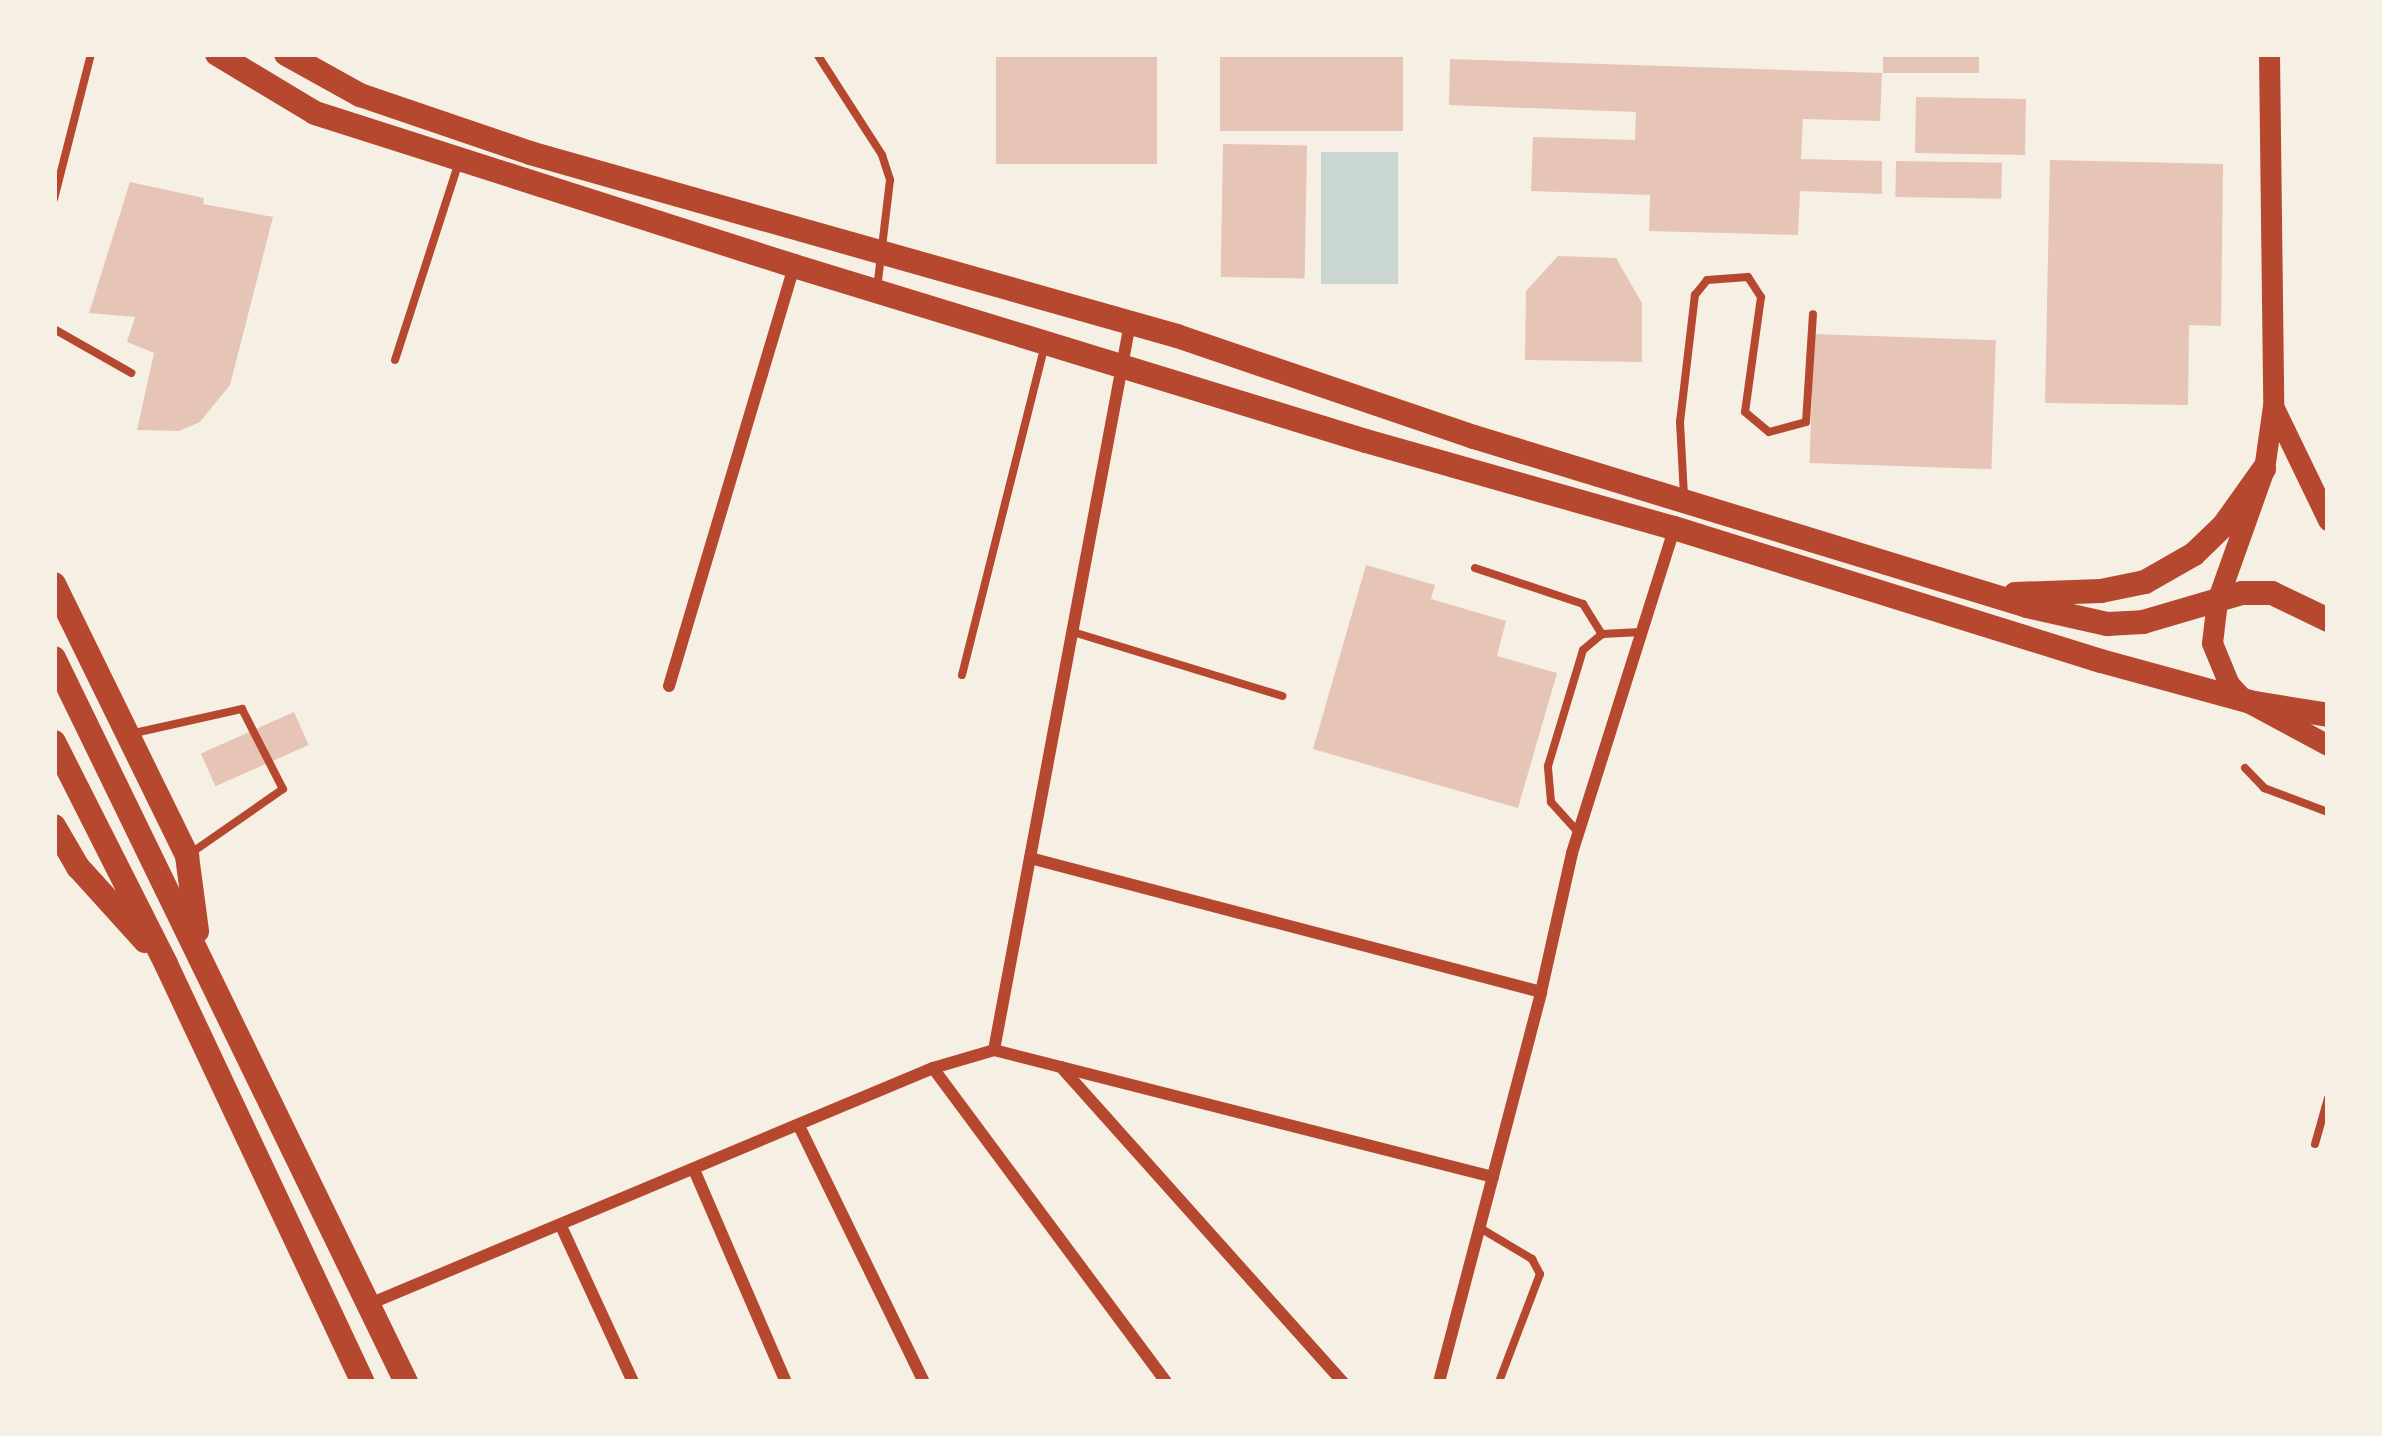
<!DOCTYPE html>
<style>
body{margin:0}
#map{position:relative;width:2382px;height:1436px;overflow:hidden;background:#f6efe4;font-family:"Golos Text",sans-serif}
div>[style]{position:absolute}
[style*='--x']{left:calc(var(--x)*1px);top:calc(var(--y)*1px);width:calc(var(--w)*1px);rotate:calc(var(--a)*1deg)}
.water>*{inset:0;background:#c9d6d2;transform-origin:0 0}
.building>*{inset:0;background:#e6c5b7;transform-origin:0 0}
.service>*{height:8px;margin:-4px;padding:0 4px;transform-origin:4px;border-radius:4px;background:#b5482f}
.minor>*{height:12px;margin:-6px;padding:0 6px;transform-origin:6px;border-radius:6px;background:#b5482f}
.secondary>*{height:21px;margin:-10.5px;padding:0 10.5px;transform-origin:10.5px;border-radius:10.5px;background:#b5482f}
.primary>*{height:24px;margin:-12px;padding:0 12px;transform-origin:12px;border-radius:12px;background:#b5482f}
span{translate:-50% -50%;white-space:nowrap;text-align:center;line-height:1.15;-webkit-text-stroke:12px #f6efe4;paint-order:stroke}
.frame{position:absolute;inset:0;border:57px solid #f6efe4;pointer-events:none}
</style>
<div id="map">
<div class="water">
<div style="left:1398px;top:152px;width:132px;height:77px;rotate:90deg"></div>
</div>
<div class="building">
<div style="left:996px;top:54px;width:161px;height:110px"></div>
<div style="left:1220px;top:54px;width:183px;height:77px"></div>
<div style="left:1883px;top:54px;width:96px;height:19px"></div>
<div style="clip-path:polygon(1450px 59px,1882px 73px,1880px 121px,1803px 119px,1801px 159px,1882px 161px,1882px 194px,1800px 191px,1798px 235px,1649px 231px,1650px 195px,1531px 191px,1533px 137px,1635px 140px,1636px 112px,1449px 105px)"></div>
<div style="left:1916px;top:97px;width:110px;height:56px;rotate:1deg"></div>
<div style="left:1223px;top:144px;width:84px;height:133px;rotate:1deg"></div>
<div style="clip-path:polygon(2050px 160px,2223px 164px,2221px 326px,2189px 325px,2188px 405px,2045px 403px)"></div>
<div style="left:1896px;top:161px;width:106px;height:36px;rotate:1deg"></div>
<div style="clip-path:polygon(130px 182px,204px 198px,203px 204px,273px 217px,230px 385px,200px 422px,179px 431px,137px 430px,154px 353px,127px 342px,135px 317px,89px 313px)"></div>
<div style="clip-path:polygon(1558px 256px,1616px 258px,1642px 303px,1642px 362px,1525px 360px,1526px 291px)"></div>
<div style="left:1814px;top:334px;width:182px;height:129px;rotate:2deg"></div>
<div style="clip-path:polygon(1366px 565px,1435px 585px,1431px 599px,1506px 621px,1497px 656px,1557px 673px,1518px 808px,1313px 749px)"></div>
<div style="left:294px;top:712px;width:36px;height:102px;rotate:66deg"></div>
</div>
<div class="service">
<div style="--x:817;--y:54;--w:120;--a:57.2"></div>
<div style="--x:882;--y:155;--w:26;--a:72"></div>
<div style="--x:890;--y:180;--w:110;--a:96.8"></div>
<div style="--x:54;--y:199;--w:150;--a:-75.7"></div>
<div style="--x:54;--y:329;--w:89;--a:29.7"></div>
<div style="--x:395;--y:360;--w:208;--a:-72.1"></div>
<div style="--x:1684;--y:496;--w:74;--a:-93.1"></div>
<div style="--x:1680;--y:422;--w:128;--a:-83.3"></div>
<div style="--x:1695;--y:295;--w:19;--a:-51"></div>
<div style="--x:1707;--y:280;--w:41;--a:-4.2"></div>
<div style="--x:1748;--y:277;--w:24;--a:57"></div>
<div style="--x:1761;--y:297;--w:116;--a:97.9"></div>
<div style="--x:1745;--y:412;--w:31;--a:40"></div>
<div style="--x:1769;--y:432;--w:38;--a:-15"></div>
<div style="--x:1806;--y:422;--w:108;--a:-86.3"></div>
<div style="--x:1475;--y:568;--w:114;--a:18.4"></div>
<div style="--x:1583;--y:604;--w:36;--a:58"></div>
<div style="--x:1073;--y:632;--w:219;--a:17"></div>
<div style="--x:962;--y:675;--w:337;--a:-75.9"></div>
<div style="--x:130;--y:734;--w:115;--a:-12.6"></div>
<div style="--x:242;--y:709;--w:90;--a:62.9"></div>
<div style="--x:283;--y:789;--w:116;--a:145.2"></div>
<div style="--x:2245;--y:768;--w:28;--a:46"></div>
<div style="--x:2264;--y:788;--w:68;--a:20.6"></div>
<div style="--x:1577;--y:831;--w:39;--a:-132"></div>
<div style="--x:1551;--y:802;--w:36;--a:-95"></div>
<div style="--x:1548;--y:766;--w:121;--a:-73.2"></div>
<div style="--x:1583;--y:650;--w:25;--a:-40"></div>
<div style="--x:1602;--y:634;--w:39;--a:-3"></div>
<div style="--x:2315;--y:1144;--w:48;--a:-74.2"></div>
<div style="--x:1480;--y:1228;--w:61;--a:30.8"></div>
<div style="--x:1532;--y:1259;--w:17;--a:62"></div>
<div style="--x:1540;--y:1274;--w:116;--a:110.8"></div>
</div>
<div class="minor">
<div style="--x:669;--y:686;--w:438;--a:-73.4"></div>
<div style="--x:1030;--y:858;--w:528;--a:14.69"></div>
<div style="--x:994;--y:1050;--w:740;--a:-79.4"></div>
<div style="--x:994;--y:1050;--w:515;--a:14.28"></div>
<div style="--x:1061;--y:1067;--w:423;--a:48.2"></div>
<div style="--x:933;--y:1068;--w:391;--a:53.4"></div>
<div style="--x:800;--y:1128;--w:283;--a:64"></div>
<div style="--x:695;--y:1172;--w:229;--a:66.6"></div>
<div style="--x:561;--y:1226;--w:172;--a:65.2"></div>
<div style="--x:367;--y:1305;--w:614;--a:-22.72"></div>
<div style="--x:933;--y:1068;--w:64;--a:-16.4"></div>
<div style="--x:1439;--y:1382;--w:403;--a:-75.3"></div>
<div style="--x:1541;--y:992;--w:142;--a:-77.4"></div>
<div style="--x:1572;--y:853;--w:340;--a:-72.5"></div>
</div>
<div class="secondary">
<div style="--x:2269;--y:54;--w:352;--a:89.3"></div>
<div style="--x:2273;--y:406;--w:64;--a:98.1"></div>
<div style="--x:2264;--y:469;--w:140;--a:109.6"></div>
<div style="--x:2217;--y:601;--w:42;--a:96.8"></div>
<div style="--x:2212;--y:643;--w:44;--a:67.5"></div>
<div style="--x:2229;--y:684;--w:22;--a:47"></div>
<div style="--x:2244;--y:700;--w:95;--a:28.2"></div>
<div style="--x:2273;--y:406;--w:127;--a:64.2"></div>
</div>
<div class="primary">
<div style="--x:217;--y:54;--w:114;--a:31"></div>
<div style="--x:315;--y:113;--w:503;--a:17.71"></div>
<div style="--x:794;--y:266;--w:598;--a:17.01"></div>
<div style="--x:1366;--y:441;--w:320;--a:15.8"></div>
<div style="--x:1674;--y:528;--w:447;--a:17.3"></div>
<div style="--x:2101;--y:661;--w:160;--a:15.3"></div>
<div style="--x:2255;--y:703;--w:74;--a:9.3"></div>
<div style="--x:286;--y:54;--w:85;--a:29"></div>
<div style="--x:360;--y:95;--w:180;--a:18.8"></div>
<div style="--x:530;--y:153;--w:672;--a:15.79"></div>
<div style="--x:1177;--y:336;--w:314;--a:18.8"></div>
<div style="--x:1474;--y:437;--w:578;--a:16.99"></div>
<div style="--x:2027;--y:606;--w:82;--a:12.7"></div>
<div style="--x:2107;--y:624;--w:36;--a:-3"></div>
<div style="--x:2143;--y:622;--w:103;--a:-16.3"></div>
<div style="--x:2242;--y:593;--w:30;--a:0"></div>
<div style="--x:2272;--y:593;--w:62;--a:25.7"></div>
<div style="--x:54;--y:584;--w:303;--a:63.9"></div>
<div style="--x:187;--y:856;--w:76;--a:82.4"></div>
<div style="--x:2015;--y:594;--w:86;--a:-2"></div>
<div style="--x:2101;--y:591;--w:45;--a:-11.6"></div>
<div style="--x:2145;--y:582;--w:56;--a:-29.7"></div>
<div style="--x:2194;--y:554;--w:42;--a:-44"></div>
<div style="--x:2224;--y:525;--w:69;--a:-54.5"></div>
<div style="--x:54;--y:658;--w:805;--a:64.07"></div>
<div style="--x:54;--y:742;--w:249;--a:63.2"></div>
<div style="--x:166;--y:964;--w:462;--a:64.8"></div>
<div style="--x:54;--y:826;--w:48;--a:59.7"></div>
<div style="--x:78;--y:867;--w:100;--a:47.8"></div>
</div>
<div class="frame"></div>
</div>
